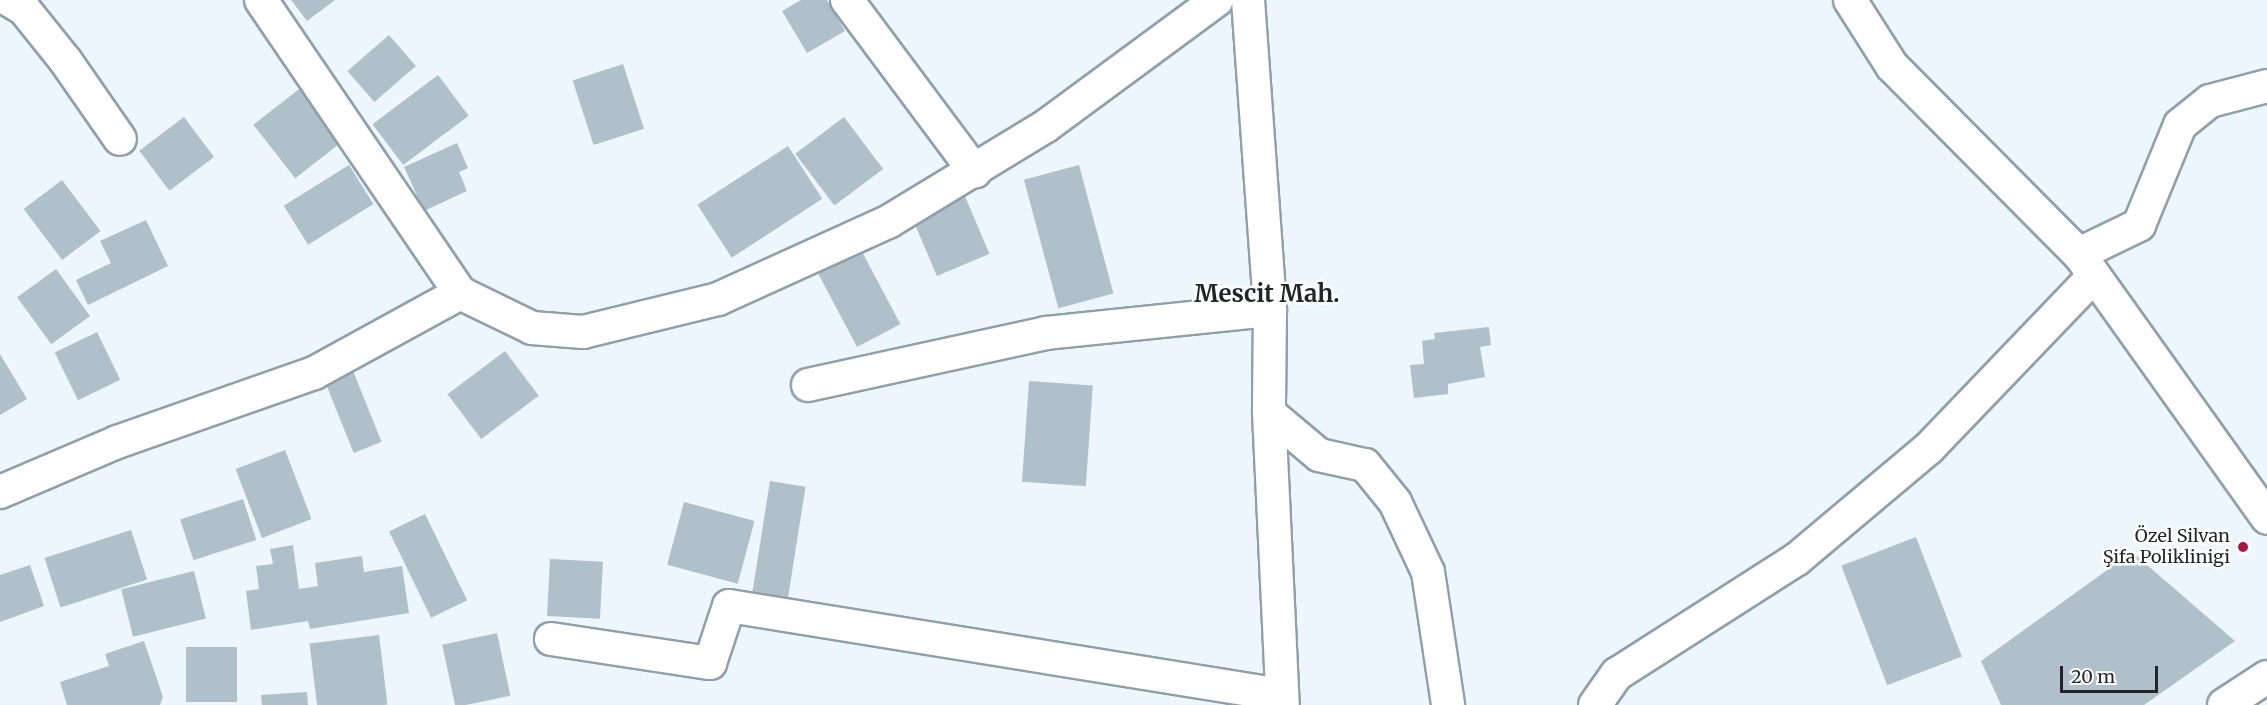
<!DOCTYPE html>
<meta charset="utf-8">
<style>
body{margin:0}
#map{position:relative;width:2267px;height:705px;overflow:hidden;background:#ecf6fc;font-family:Merriweather,serif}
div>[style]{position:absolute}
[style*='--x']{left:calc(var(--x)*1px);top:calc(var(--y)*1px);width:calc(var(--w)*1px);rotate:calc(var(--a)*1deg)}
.building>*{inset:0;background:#b0c0ca;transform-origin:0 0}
.roads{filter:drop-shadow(2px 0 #90a0aa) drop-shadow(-2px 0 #90a0aa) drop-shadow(0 2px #90a0aa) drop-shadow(0 -2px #90a0aa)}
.minor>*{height:32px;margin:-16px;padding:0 16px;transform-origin:16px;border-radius:16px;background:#fff}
.dots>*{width:16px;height:16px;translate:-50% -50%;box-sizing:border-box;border:3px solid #fff;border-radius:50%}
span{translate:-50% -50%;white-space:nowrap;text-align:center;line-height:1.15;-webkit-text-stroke:5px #fff;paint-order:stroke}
.poi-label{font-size:18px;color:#1f2529}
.right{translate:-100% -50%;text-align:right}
.district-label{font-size:24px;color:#1f2529;font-weight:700}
.scale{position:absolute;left:2060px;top:666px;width:98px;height:27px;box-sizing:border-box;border:3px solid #1f2529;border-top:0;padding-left:8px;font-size:18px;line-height:21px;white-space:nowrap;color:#1f2529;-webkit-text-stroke:4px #fff;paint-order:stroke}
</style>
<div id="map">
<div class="building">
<div style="clip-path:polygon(291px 0,335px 0,307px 21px)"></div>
<div style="clip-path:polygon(801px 0,827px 0,845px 31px,807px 53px,782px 11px)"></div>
<div style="left:389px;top:35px;width:41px;height:55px;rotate:49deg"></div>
<div style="left:623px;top:64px;width:68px;height:53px;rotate:72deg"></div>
<div style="left:438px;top:75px;width:51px;height:82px;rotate:53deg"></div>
<div style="left:303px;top:86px;width:68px;height:63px;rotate:52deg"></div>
<div style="left:184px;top:117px;width:50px;height:56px;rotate:53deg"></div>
<div style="left:844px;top:117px;width:65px;height:61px;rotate:53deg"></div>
<div style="clip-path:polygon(457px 143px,468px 168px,459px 172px,467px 191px,424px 211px,404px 167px)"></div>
<div style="left:788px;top:146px;width:63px;height:108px;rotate:57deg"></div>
<div style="left:349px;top:165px;width:46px;height:77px;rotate:58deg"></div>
<div style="left:1079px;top:165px;width:133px;height:57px;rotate:75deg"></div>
<div style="left:62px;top:180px;width:64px;height:48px;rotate:53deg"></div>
<div style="left:964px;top:194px;width:65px;height:57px;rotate:67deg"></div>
<div style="clip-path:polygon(146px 220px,168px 266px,88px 305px,76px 280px,111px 263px,100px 241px)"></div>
<div style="left:860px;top:248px;width:86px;height:49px;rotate:62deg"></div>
<div style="left:56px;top:269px;width:58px;height:48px;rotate:54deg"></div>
<div style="clip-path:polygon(1489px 327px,1491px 345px,1480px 347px,1485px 377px,1448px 384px,1448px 394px,1414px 398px,1410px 365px,1424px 364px,1422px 341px,1435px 339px,1434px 333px)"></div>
<div style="left:97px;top:332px;width:53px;height:47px;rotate:64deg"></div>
<div style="left:505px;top:351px;width:56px;height:72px;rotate:53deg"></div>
<div style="clip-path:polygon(0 354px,27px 399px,0 415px)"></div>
<div style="left:349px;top:361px;width:87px;height:30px;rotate:68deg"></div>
<div style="left:1029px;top:381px;width:64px;height:101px;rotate:4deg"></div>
<div style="left:285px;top:450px;width:74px;height:53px;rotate:69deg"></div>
<div style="left:770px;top:481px;width:36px;height:114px;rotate:9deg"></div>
<div style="left:243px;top:499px;width:43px;height:66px;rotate:72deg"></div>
<div style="left:684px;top:502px;width:73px;height:65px;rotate:15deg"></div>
<div style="left:425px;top:514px;width:96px;height:40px;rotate:64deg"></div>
<div style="left:131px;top:530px;width:52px;height:91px;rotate:72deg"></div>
<div style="left:1916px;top:537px;width:128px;height:80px;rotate:69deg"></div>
<div style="clip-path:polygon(293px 545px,299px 589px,318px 586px,315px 563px,362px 556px,364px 572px,402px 566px,409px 613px,310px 629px,308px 621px,251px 630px,246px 591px,259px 589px,256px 566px,273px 564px,270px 549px)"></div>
<div style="clip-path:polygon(2132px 552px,2235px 641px,2144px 705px,2001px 705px,1981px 661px)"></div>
<div style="left:550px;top:559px;width:53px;height:57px;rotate:3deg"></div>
<div style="clip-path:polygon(30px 565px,44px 606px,0 622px,0 575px)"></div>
<div style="left:194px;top:571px;width:49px;height:75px;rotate:76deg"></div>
<div style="left:497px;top:633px;width:64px;height:56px;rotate:78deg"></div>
<div style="left:379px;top:635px;width:70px;height:70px;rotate:83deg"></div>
<div style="clip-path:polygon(144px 641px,163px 697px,160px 705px,67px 705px,60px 682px,109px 666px,105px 654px)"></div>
<div style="left:186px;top:647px;width:51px;height:55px"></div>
<div style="clip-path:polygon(307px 692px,308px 705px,262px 705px,261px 695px)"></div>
</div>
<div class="roads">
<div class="minor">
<div style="--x:9;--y:0;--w:17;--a:31"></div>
<div style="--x:24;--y:9;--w:65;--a:51.2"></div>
<div style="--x:65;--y:60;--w:96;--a:55.2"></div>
<div style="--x:261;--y:0;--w:354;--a:55.8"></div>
<div style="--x:460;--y:293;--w:80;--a:25.9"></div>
<div style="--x:532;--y:328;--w:51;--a:4.5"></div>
<div style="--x:583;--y:332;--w:139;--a:-13.7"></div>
<div style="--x:718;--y:299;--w:187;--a:-24.4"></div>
<div style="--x:888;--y:222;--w:185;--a:-31.3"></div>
<div style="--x:1046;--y:126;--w:212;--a:-36.4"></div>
<div style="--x:847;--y:0;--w:214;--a:53.3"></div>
<div style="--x:1248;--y:0;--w:311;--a:85.9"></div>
<div style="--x:1270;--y:310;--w:103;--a:90.6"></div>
<div style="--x:1269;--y:413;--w:292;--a:87.3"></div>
<div style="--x:1850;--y:0;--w:78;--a:57.5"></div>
<div style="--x:1892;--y:66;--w:265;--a:45.2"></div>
<div style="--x:2079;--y:254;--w:324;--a:54.5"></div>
<div style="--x:2079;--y:254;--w:67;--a:-25.8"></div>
<div style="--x:2139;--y:225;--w:108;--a:-67.7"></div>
<div style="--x:2180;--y:125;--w:38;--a:-39"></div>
<div style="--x:2210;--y:101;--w:59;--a:-14.7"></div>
<div style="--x:808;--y:385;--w:244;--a:-12.3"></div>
<div style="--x:1046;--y:333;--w:225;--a:-5.9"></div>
<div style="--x:1269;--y:413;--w:65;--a:40"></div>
<div style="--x:1319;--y:455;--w:47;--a:12.3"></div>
<div style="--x:1365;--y:465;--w:48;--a:51"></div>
<div style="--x:1395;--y:502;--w:77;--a:64.8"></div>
<div style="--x:1428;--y:572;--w:134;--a:81.4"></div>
<div style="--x:0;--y:492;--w:127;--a:-23.1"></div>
<div style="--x:117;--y:442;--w:209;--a:-19.3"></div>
<div style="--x:314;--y:373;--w:166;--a:-28.7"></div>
<div style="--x:551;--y:639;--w:161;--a:8.6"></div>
<div style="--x:710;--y:663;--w:60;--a:-71.6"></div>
<div style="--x:729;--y:606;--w:559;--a:9.16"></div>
<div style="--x:1595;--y:705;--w:38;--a:-55"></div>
<div style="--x:1617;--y:674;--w:214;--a:-32.6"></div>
<div style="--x:1797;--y:559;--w:172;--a:-40.1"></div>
<div style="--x:1929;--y:448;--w:237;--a:-46.2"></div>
<div style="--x:2224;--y:705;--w:51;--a:-33.1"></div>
</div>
</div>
<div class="dots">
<div style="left:2243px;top:547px;background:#aa1541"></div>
</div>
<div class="poi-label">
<span class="right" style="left:2230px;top:547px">Özel Silvan<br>Şifa Poliklinigi</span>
</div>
<div class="district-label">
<span style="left:1267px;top:294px">Mescit Mah.</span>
</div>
<div class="scale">20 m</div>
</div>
